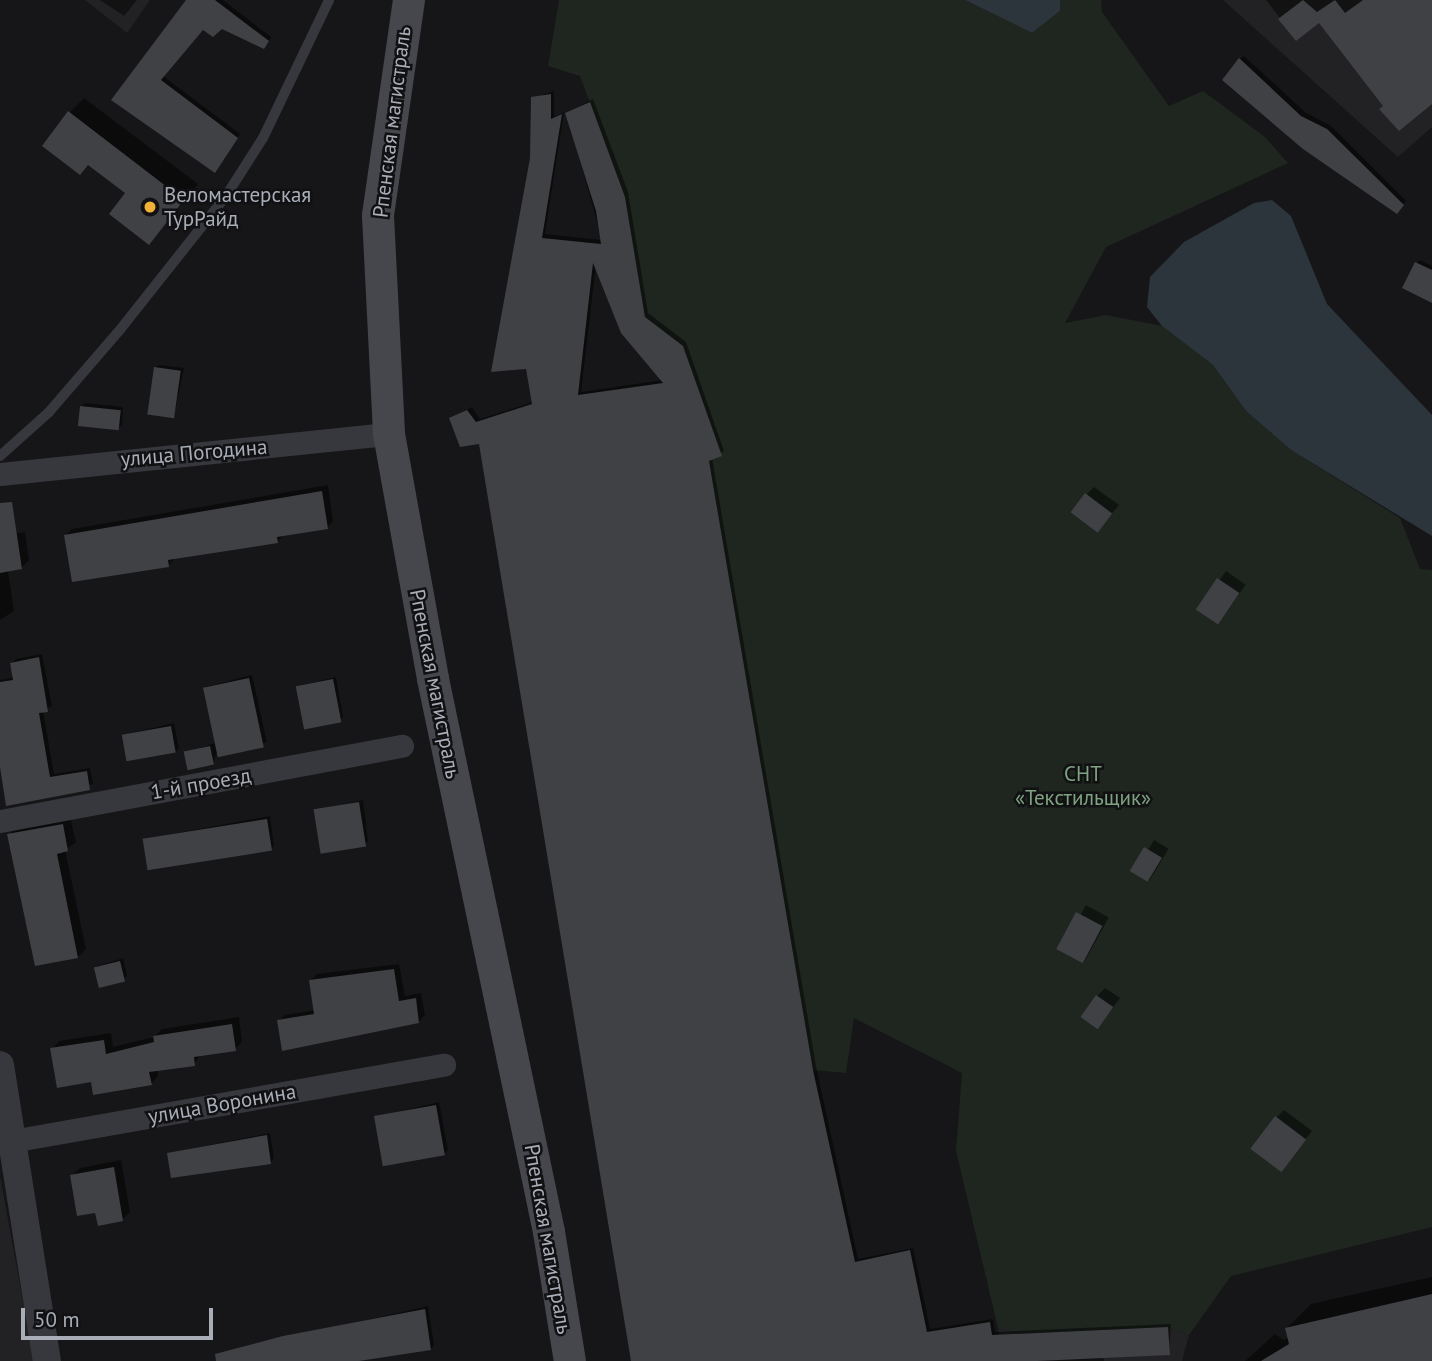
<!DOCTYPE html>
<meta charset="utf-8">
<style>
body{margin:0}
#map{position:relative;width:1432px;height:1361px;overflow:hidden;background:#161618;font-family:"PT Sans",sans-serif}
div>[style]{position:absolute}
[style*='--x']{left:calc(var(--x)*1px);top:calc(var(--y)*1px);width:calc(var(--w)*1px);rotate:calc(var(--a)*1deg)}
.built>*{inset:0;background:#222225}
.green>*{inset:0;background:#1e261f}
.water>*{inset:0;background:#2c353c}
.shadow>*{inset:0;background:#0007;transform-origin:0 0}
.building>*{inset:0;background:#404145;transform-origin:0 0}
.service>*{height:10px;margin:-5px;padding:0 5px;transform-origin:5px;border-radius:5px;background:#37383d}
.minor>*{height:23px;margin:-11.5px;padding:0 11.5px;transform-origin:11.5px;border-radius:11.5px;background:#37383d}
.tertiary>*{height:28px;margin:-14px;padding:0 14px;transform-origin:14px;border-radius:14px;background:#37383d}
.secondary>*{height:32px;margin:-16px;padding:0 16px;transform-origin:16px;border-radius:16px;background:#45474d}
.dots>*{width:19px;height:19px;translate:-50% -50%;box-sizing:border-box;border:4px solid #111113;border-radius:50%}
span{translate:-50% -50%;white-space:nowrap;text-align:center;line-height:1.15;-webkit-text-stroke:5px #111113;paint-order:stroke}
.street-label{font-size:21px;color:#a8adb8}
.poi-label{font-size:21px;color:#a8adb8}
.left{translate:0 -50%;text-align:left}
.park-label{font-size:21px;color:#7fa381}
.scale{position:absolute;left:21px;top:1308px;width:192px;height:32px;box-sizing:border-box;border:4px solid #a8adb8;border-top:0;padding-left:9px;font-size:21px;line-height:24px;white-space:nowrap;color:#a8adb8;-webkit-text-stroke:5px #111113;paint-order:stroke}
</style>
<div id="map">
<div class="built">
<div style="clip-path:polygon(85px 0,150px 0,127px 33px)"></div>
<div style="clip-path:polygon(1223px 0,1432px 0,1432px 127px,1398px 157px)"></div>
<div style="clip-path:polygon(0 1176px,34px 1361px,0 1361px)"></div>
<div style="clip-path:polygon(1168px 1327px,1189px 1335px,1182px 1361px,969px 1361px,1001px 1354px,998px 1328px,1021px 1334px)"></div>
</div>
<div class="green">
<div style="clip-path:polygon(559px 0,965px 0,1032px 33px,1060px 11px,1060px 0,1101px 0,1102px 12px,1169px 106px,1203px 91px,1265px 137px,1288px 163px,1106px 247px,1065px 323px,1106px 315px,1162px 326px,1213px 365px,1246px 411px,1291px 450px,1400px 518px,1420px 569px,1432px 570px,1432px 1227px,1231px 1276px,1189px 1335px,1168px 1327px,1021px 1334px,998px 1328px,956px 1151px,962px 1073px,854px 1018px,846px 1073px,813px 1070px,709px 461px,721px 456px,683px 346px,645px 317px,625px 197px,580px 76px,548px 66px)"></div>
</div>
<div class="water">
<div style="clip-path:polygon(965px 0,1060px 0,1060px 11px,1032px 33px)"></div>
<div style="clip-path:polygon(1272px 200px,1291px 216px,1327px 304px,1432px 415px,1432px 536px,1291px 450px,1246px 411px,1213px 365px,1162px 326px,1147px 307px,1150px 277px,1184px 242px,1254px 203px)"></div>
</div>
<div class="shadow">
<div style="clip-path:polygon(100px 0,137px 0,124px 16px)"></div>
<div style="clip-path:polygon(189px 0,223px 0,271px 37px,268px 43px,221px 27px,204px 28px,163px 76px,240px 134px,218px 167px,113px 100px)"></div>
<div style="clip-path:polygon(1266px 0,1432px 0,1432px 102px,1385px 106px,1320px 21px,1296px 39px)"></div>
<div style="clip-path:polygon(1244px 56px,1305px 112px,1331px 126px,1406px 201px,1397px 211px,1240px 59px)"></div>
<div style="clip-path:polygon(evenodd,554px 91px,554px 117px,564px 112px,545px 234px,602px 240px,567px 113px,593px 99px,628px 192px,648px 313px,686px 342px,724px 451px,712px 458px,816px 1066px,858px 1259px,913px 1248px,930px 1329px,993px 1319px,995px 1332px,1171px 1324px,1169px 1353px,1103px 1356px,1104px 1361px,633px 1361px,480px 442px,451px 418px,472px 407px,480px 419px,533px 402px,533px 98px,554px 91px,596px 265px,663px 380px,581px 392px,596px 265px)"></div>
<div style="clip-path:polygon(84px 98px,198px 184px,149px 243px,127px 193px,70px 112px)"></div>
<div style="clip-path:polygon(1420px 260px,1432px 266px,1432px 301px,1417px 263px)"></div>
<div style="clip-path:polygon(159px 365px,184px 368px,174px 416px,155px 368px)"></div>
<div style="clip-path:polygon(85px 403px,123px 407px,122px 425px,118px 428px,81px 407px)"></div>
<div style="clip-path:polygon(328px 485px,333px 521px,327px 528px,284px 535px,277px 542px,175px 559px,168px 565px,66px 535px,72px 529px)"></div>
<div style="clip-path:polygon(1094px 487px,1119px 505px,1098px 530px,1086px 495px)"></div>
<div style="clip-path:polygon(25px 532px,29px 560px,21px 568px,8px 570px,14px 611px,0 620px,0 536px)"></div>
<div style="left:1226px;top:571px;width:24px;height:47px;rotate:35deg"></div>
<div style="clip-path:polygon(42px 654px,52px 706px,43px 711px,54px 774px,90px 768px,93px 784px,8px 803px,0 762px,0 680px,15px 677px,12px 663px,16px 659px)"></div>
<div style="clip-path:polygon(252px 675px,267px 742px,216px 754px,213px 764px,186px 752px,215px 743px,205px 687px)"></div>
<div style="clip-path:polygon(336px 677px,343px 717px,340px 720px,298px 686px)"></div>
<div style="clip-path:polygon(174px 723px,179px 748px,176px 752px,123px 735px)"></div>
<div style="clip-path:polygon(363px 800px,368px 841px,365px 844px,316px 810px)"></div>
<div style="clip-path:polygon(270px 816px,274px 846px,271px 849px,145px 839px)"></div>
<div style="clip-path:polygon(70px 817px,76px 842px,65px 850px,86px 949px,78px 957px,9px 835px,16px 827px)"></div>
<div style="left:1154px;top:840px;width:17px;height:37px;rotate:31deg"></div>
<div style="left:1086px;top:905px;width:26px;height:51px;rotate:29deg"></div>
<div style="clip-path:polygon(123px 958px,127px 976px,124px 979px,95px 967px)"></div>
<div style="clip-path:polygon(399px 964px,405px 996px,421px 993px,425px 1015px,419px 1021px,279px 1021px,285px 1015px,315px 1010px,311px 980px,317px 974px)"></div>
<div style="clip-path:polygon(1105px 988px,1120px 998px,1098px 1027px,1097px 996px)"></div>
<div style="clip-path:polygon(239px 1017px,242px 1042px,235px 1049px,201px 1054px,194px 1064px,157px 1069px,158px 1076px,151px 1084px,92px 1080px,52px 1049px,59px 1041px,111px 1033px,113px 1047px,154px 1037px,162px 1029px)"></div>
<div style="clip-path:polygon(439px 1102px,448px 1150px,444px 1154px,376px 1117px)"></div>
<div style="clip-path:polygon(1284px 1110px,1312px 1131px,1281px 1170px,1276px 1118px)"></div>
<div style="clip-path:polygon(270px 1133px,274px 1158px,271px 1162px,169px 1153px)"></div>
<div style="clip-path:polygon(121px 1160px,130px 1212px,122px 1220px,72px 1176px,80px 1168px)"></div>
<div style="clip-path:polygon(1432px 1277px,1432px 1361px,1245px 1361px,1275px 1334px,1284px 1340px,1289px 1337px,1287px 1328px,1311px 1304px)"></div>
<div style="clip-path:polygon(428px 1306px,434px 1345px,431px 1349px,354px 1361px,242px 1361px,239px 1349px)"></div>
</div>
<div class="building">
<div style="clip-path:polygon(186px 0,215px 0,269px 41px,264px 49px,222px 29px,213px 37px,203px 30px,161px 80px,238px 138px,215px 173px,111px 100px)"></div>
<div style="clip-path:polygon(1303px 0,1317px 12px,1335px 0,1345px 13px,1363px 0,1432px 0,1432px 104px,1399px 131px,1379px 109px,1383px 106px,1319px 23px,1296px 41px,1278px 19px)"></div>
<div style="clip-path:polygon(1239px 58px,1301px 116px,1327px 129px,1404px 205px,1397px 214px,1303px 149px,1222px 80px)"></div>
<div style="clip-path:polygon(evenodd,551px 94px,551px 119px,562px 114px,542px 238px,601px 244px,596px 211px,565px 113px,590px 102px,625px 197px,645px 317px,683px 346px,722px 456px,709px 461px,813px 1070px,855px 1262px,910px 1250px,927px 1332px,990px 1322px,992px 1335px,1168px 1327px,1170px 1355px,1037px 1361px,631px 1361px,479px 444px,460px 447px,449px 418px,467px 410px,476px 422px,532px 404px,526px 369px,491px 372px,530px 158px,531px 97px,551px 94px,593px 263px,621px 333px,663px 383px,578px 395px,593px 263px)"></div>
<div style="clip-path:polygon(68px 111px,184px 200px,149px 245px,109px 214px,125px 193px,88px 165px,80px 175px,42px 146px)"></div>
<div style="clip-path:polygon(1415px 262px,1432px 270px,1432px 303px,1402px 288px)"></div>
<div style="left:154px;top:367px;width:27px;height:48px;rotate:8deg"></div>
<div style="left:80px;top:406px;width:41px;height:20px;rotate:6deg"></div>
<div style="clip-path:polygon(322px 491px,328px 529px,277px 537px,278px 543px,168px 560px,169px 567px,72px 582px,64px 535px)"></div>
<div style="left:1085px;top:493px;width:34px;height:24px;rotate:37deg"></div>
<div style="clip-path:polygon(12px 502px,22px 569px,0 573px,0 503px)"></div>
<div style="left:1217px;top:578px;width:27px;height:38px;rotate:34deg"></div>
<div style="clip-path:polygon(39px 657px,48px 712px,39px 713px,50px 777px,87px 771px,90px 790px,6px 806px,0 767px,0 682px,13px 680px,10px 663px)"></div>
<div style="left:249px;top:678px;width:71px;height:47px;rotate:78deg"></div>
<div style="left:333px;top:679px;width:44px;height:38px;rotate:79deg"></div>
<div style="left:171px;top:726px;width:27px;height:50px;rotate:80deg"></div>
<div style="left:210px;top:746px;width:19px;height:27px;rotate:78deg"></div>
<div style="left:359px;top:802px;width:45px;height:46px;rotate:81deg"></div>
<div style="left:267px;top:819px;width:32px;height:126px;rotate:81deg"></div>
<div style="clip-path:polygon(63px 824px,68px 851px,57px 854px,78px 958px,35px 966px,7px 834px)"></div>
<div style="left:1144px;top:847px;width:21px;height:28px;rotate:31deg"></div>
<div style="left:1076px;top:912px;width:30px;height:42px;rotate:28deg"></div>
<div style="left:120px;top:961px;width:21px;height:27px;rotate:76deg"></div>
<div style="clip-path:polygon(394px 969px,399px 1001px,416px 998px,419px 1023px,282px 1051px,277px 1020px,314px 1014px,309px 980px)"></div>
<div style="left:1096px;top:995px;width:21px;height:27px;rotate:35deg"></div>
<div style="clip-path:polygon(232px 1024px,236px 1051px,194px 1057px,195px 1066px,149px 1072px,152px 1085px,93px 1095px,91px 1082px,57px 1088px,50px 1048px,104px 1040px,106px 1054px,154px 1042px,153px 1036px)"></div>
<div style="left:436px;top:1105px;width:51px;height:63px;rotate:80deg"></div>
<div style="left:1275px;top:1116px;width:39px;height:41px;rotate:37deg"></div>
<div style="clip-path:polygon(267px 1135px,271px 1164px,171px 1178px,167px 1153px)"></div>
<div style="clip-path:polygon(114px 1167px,123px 1221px,98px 1226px,95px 1213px,77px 1216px,70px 1175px)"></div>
<div style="clip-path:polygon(1432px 1294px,1432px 1361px,1261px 1361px,1289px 1344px,1285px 1328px)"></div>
<div style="clip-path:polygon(425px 1309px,431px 1350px,359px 1361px,216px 1361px,215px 1354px,283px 1336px)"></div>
</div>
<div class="service">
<div style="--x:0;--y:456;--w:66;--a:-41.9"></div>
<div style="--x:49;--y:412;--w:107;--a:-49.2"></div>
<div style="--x:119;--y:331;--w:172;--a:-51.6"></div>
<div style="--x:226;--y:196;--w:69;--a:-57.5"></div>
<div style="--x:263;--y:138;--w:153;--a:-64.4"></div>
</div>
<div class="minor">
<div style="--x:0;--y:474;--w:391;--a:-5.9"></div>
<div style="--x:0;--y:821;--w:409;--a:-10.6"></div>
<div style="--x:0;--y:1143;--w:451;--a:-10"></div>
</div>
<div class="tertiary">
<div style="--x:0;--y:1065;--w:300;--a:81"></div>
</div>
<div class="secondary">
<div style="--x:409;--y:0;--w:218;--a:98.2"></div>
<div style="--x:378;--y:216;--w:218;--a:87.1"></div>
<div style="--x:389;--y:434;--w:249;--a:79.8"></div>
<div style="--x:433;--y:679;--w:565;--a:78.15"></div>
<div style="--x:549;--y:1232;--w:131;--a:80.8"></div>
</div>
<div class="dots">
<div style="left:150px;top:207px;background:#f2b134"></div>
</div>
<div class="street-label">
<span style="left:392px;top:122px;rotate:-83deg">Рпенская магистраль</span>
<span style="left:194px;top:453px;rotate:-5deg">улица Погодина</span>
<span style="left:435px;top:684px;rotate:79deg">Рпенская магистраль</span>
<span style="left:201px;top:784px;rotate:-10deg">1-й проезд</span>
<span style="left:222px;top:1104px;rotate:-10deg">улица Воронина</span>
<span style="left:548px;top:1239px;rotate:80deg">Рпенская магистраль</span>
</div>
<div class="poi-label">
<span class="left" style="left:164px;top:207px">Веломастерская<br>ТурРайд</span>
</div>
<div class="park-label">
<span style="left:1083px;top:786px">СНТ<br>«Текстильщик»</span>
</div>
<div class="scale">50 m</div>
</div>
